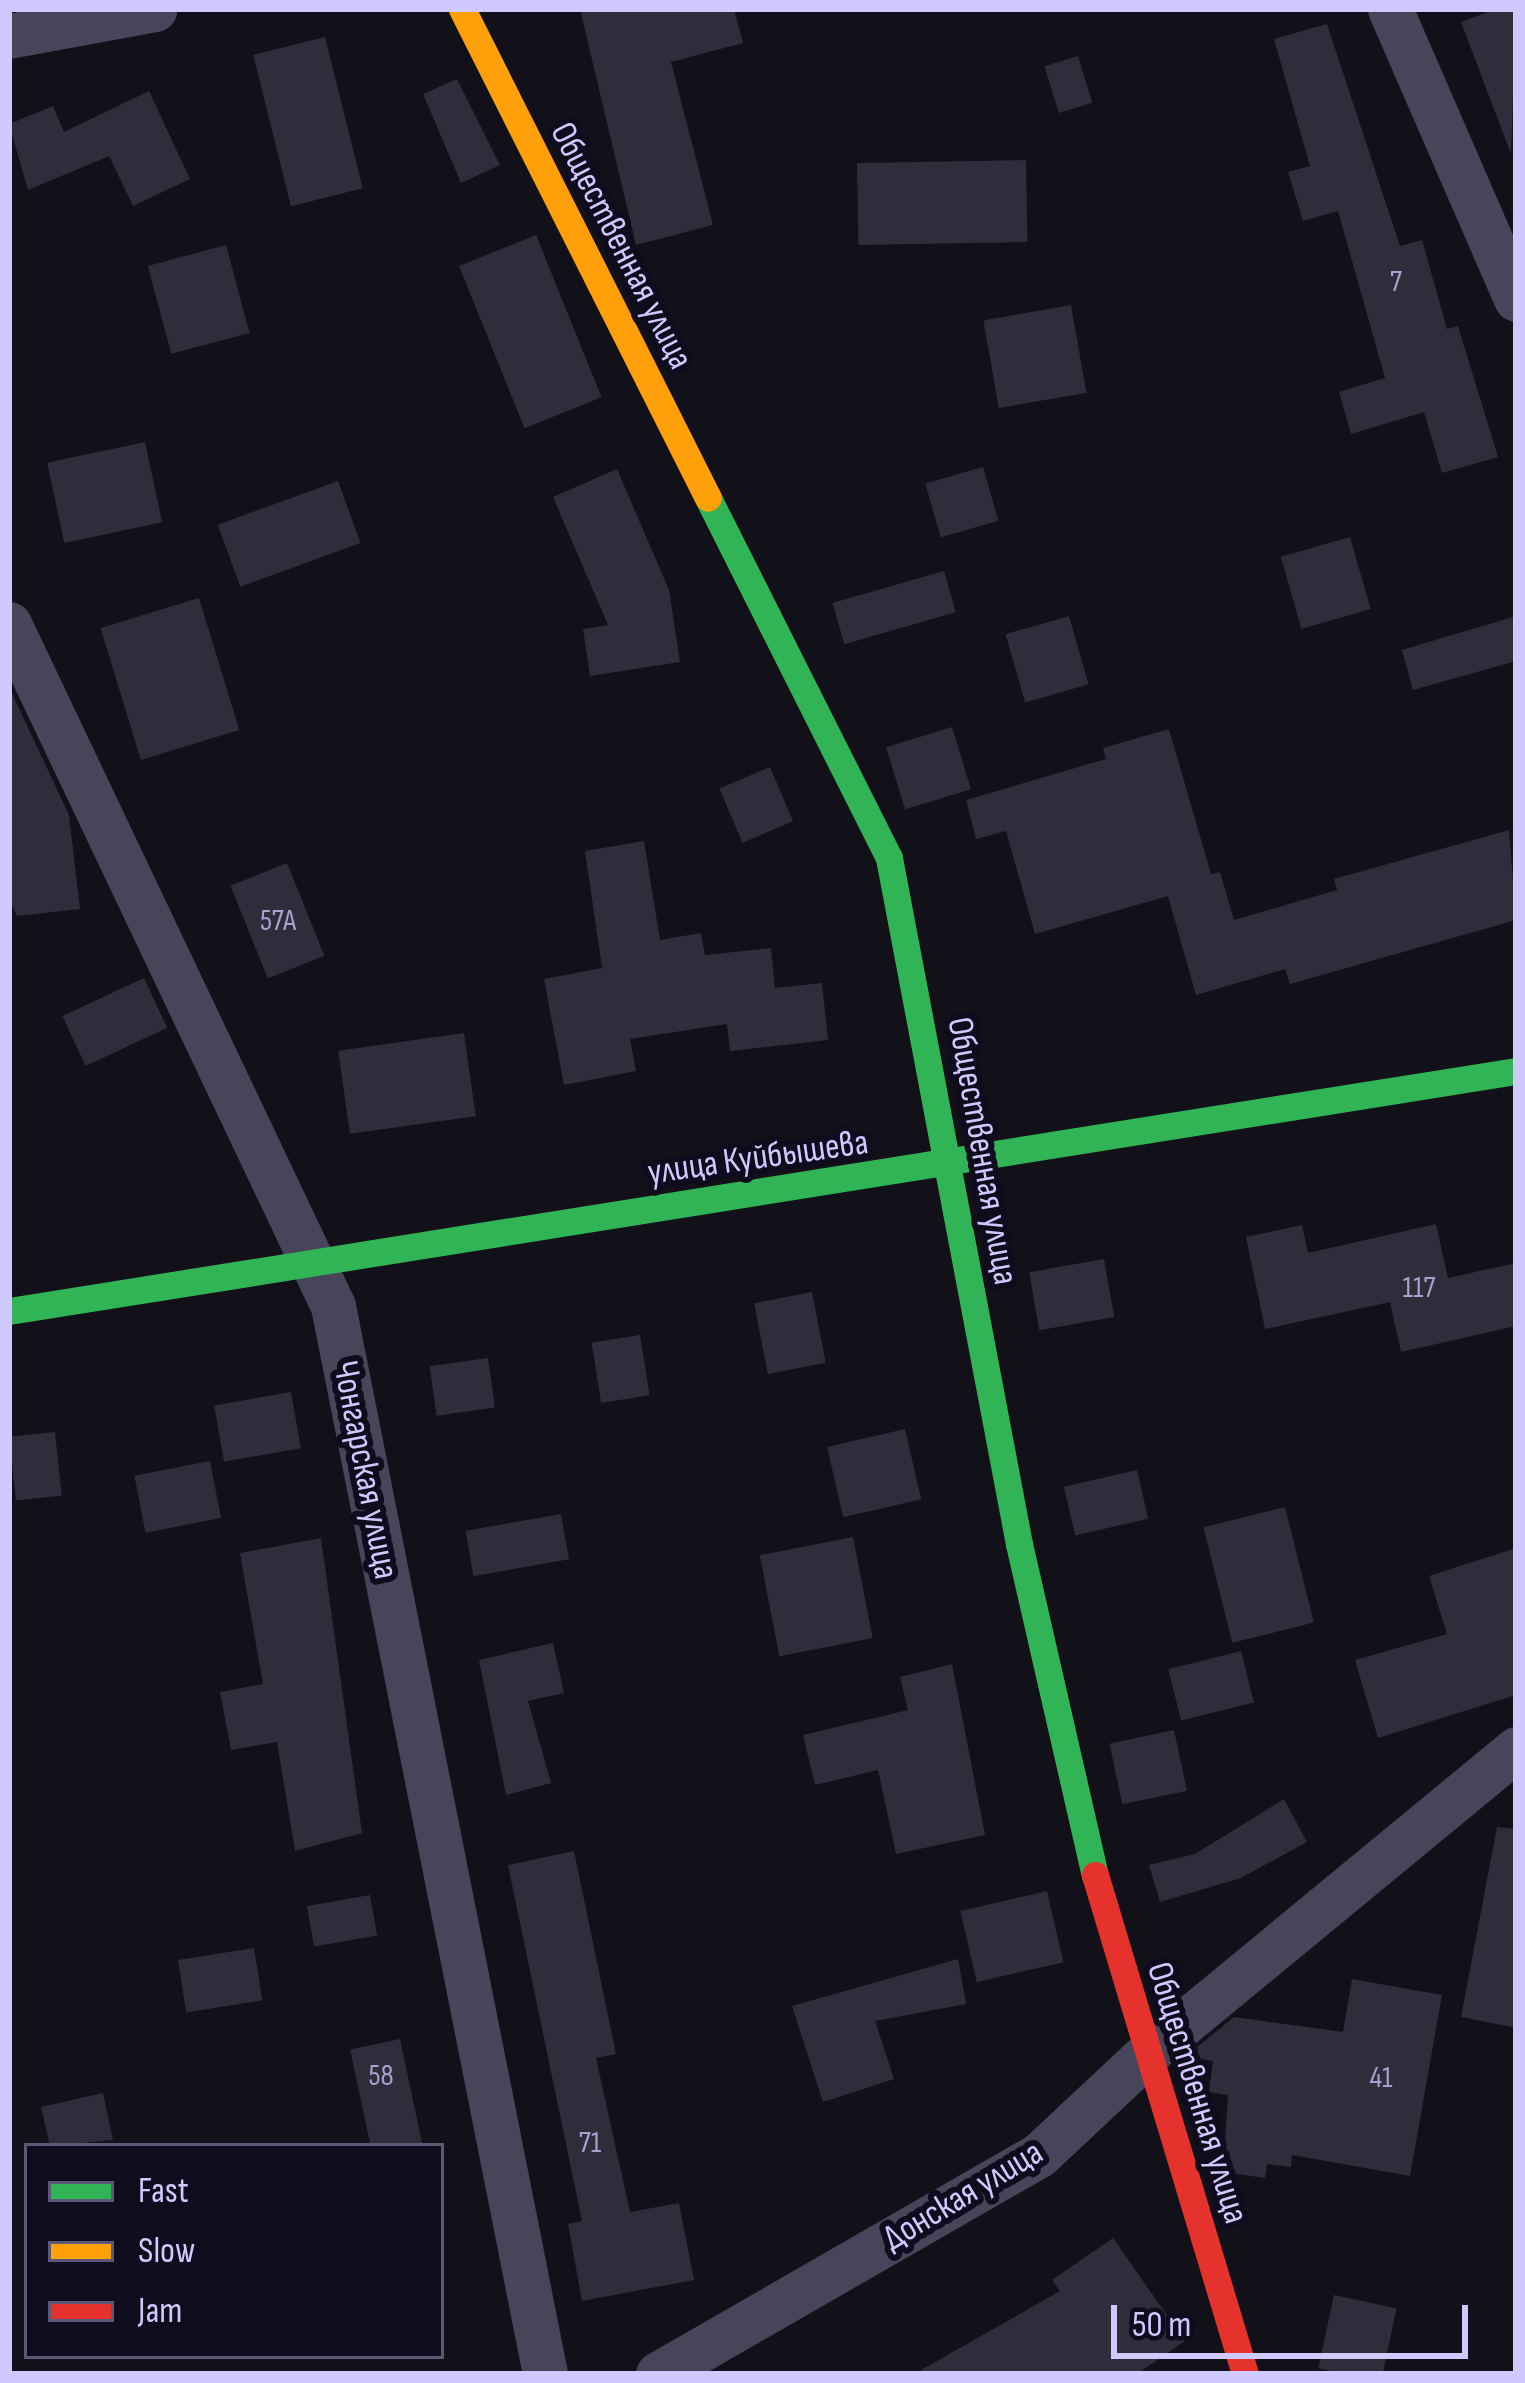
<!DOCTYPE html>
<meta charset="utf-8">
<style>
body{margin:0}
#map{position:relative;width:1525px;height:2383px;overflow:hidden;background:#121019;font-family:"Sofia Sans Condensed",sans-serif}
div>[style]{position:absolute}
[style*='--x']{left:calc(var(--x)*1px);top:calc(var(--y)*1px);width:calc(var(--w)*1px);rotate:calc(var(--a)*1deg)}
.building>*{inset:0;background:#302c3c;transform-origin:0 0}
.street>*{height:45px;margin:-22.5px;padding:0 22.5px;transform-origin:22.5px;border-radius:22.5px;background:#46455a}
.fast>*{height:27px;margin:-13.5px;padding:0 13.5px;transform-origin:13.5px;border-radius:13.5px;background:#30b455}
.slow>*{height:27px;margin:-13.5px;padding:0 13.5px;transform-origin:13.5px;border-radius:13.5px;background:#ff9f0a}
.jam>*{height:27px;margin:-13.5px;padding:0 13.5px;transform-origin:13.5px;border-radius:13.5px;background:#e5322d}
span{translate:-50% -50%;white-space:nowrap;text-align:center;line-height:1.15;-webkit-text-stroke:12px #0f0c1d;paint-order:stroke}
.number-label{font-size:30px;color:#a7a2ce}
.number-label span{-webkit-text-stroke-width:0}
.street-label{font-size:36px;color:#cfc9fe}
.frame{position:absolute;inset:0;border:12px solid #cfc9fe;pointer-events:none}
.legend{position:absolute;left:24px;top:2143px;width:420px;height:216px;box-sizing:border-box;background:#0f0c1d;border:3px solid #5c5877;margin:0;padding:15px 21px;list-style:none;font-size:36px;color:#cfc9fe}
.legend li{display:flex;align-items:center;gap:24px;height:60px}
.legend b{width:60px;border:3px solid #5c5877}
.scale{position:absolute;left:1111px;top:2305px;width:357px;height:54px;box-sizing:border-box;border:6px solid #cfc9fe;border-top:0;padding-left:15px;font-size:36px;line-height:42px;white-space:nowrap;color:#cfc9fe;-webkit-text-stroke:9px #0f0c1d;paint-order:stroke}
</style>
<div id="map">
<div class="building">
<div style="clip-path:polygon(580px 9px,734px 9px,743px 43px,671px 62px,713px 225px,636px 245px)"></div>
<div style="clip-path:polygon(1496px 9px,1516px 9px,1511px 154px,1461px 22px)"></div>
<div style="clip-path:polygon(1327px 24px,1400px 246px,1422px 240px,1447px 329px,1458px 326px,1498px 457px,1442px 473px,1424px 412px,1351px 434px,1339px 392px,1385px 378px,1338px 211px,1303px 221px,1288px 172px,1310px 166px,1274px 39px)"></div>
<div style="left:325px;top:37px;width:156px;height:74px;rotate:76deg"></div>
<div style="left:1078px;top:56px;width:49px;height:35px;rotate:73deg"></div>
<div style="clip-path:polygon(457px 79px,500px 165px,461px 183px,423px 94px)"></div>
<div style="clip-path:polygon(149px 91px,190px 179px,133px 206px,109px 156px,28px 190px,9px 124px,53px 106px,64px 132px)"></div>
<div style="left:1026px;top:160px;width:82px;height:169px;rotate:89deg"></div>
<div style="left:536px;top:235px;width:175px;height:83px;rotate:68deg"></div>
<div style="left:226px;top:245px;width:91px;height:81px;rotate:75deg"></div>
<div style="left:1071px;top:305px;width:89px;height:89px;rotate:80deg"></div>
<div style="left:145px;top:442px;width:82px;height:100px;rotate:78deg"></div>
<div style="left:983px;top:467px;width:56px;height:60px;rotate:74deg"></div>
<div style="clip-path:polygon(617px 469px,669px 590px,680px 662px,590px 676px,583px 629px,608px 625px,553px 497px)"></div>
<div style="left:338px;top:481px;width:66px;height:128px;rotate:70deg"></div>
<div style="left:1350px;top:537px;width:75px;height:72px;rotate:74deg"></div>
<div style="left:944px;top:571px;width:43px;height:116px;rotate:74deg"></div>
<div style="left:199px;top:598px;width:138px;height:103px;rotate:73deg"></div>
<div style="left:1069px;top:616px;width:71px;height:66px;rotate:74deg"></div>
<div style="clip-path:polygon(1516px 616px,1516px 661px,1413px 690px,1402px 650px)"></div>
<div style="clip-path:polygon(9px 687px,69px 815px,80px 909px,17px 916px,9px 899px)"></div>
<div style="left:952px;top:727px;width:65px;height:69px;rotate:73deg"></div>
<div style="clip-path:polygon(1169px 729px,1211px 874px,1220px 872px,1234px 920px,1337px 890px,1334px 879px,1509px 830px,1516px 920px,1290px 984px,1285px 969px,1196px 995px,1168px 896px,1035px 934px,1006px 831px,976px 839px,966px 800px,1106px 759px,1103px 748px)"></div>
<div style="left:770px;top:767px;width:59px;height:55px;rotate:67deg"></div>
<div style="clip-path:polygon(644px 841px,660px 940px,701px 933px,705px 955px,771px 948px,775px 988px,822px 983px,828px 1040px,730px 1051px,727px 1024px,630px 1039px,636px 1071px,564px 1085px,544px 979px,602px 968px,585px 851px)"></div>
<div style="left:287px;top:863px;width:100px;height:61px;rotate:68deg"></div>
<div style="left:144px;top:978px;width:55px;height:90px;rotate:65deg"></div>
<div style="left:464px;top:1033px;width:84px;height:127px;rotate:82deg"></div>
<div style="clip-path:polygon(1436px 1224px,1448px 1278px,1516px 1263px,1516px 1326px,1401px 1352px,1390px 1302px,1265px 1329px,1246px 1237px,1302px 1225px,1308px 1253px)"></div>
<div style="left:1104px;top:1259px;width:59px;height:76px;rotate:80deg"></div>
<div style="left:812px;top:1292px;width:72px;height:59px;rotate:79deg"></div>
<div style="left:640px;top:1335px;width:61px;height:49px;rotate:81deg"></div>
<div style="left:488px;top:1358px;width:50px;height:59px;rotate:82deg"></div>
<div style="left:291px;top:1392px;width:57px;height:78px;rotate:80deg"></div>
<div style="left:905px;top:1429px;width:72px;height:80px;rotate:77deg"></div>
<div style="left:55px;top:1432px;width:64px;height:46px;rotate:84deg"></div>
<div style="left:210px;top:1461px;width:58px;height:77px;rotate:79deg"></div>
<div style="left:1137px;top:1470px;width:50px;height:75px;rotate:77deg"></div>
<div style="left:1285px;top:1507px;width:119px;height:84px;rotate:76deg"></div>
<div style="left:561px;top:1514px;width:46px;height:97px;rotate:80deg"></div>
<div style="left:853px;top:1537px;width:103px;height:95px;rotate:79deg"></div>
<div style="clip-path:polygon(321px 1538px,362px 1833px,295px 1851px,277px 1742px,231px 1750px,220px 1692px,263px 1684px,240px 1553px)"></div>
<div style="clip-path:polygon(1516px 1548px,1516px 1695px,1378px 1738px,1355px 1660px,1447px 1634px,1429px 1576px)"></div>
<div style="clip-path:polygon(553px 1643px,564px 1693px,528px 1701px,551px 1783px,506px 1795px,479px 1660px)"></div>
<div style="left:1241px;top:1651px;width:53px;height:75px;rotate:76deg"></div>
<div style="clip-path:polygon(952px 1664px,985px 1835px,896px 1854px,878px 1770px,815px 1785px,803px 1735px,908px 1710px,900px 1677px)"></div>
<div style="left:1174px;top:1730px;width:62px;height:66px;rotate:78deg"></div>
<div style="clip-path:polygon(1284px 1799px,1307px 1842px,1241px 1878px,1160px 1902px,1149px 1865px,1195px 1854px)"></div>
<div style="clip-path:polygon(1497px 1827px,1516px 1829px,1516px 2028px,1461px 2017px)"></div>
<div style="clip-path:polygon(574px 1851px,616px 2054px,596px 2058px,630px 2212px,679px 2203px,694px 2280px,582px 2301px,568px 2224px,582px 2221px,508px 1865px)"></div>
<div style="left:1047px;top:1891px;width:73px;height:89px;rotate:77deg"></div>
<div style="left:370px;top:1895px;width:41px;height:64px;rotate:80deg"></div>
<div style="left:254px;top:1948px;width:53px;height:77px;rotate:81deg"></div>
<div style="clip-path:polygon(958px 1959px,966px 2004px,875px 2021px,894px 2079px,823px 2102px,792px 2006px)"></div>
<div style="clip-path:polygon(1352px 1979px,1442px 1995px,1410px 2176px,1292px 2155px,1291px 2167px,1267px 2164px,1265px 2178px,1223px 2172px,1228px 2095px,1209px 2092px,1213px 2061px,1185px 2057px,1234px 2017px,1343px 2032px)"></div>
<div style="left:400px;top:2039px;width:109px;height:51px;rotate:78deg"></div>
<div style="clip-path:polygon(103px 2093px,113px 2140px,50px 2146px,41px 2107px)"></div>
<div style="clip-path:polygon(1113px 2238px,1185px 2341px,1137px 2374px,914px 2374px,1060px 2291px,1052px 2280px)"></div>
<div style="left:1334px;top:2295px;width:64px;height:75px;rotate:12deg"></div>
</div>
<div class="street">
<div style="--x:1390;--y:9;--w:316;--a:66.5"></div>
<div style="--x:9;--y:36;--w:148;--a:-10.5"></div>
<div style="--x:9;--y:624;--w:755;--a:64.59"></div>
<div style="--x:333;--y:1306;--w:1089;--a:78.77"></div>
<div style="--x:658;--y:2374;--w:439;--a:-29.9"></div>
<div style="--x:1039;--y:2155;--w:152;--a:-43.1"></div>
<div style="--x:1150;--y:2051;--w:475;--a:-39.5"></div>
</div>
<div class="fast">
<div style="--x:708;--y:498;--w:403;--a:63.3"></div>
<div style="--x:889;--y:858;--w:698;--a:79.27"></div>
<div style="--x:1019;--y:1544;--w:340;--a:77.1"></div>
<div style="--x:9;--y:1311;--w:1526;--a:-9.05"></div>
</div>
<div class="slow">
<div style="--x:462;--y:9;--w:547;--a:63.29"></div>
</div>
<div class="jam">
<div style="--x:1095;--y:1875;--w:521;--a:73.27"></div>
</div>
<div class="number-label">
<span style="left:1396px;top:282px">7</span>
<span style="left:278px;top:921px">57А</span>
<span style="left:1419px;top:1288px">117</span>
<span style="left:381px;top:2076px">58</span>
<span style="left:1381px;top:2078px">41</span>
<span style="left:590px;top:2143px">71</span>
</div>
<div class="street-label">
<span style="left:621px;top:246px;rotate:63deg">Общественная улица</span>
<span style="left:982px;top:1151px;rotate:80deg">Общественная улица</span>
<span style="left:758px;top:1158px;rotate:-8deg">улица Куйбышева</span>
<span style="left:365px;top:1470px;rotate:79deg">Чонгарская улица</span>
<span style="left:1197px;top:2093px;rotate:73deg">Общественная улица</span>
<span style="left:963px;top:2196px;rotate:-31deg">Донская улица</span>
</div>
<div class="frame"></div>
<ul class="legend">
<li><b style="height:15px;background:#30b455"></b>Fast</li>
<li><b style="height:15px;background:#ff9f0a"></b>Slow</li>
<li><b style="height:15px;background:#e5322d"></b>Jam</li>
</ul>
<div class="scale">50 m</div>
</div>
